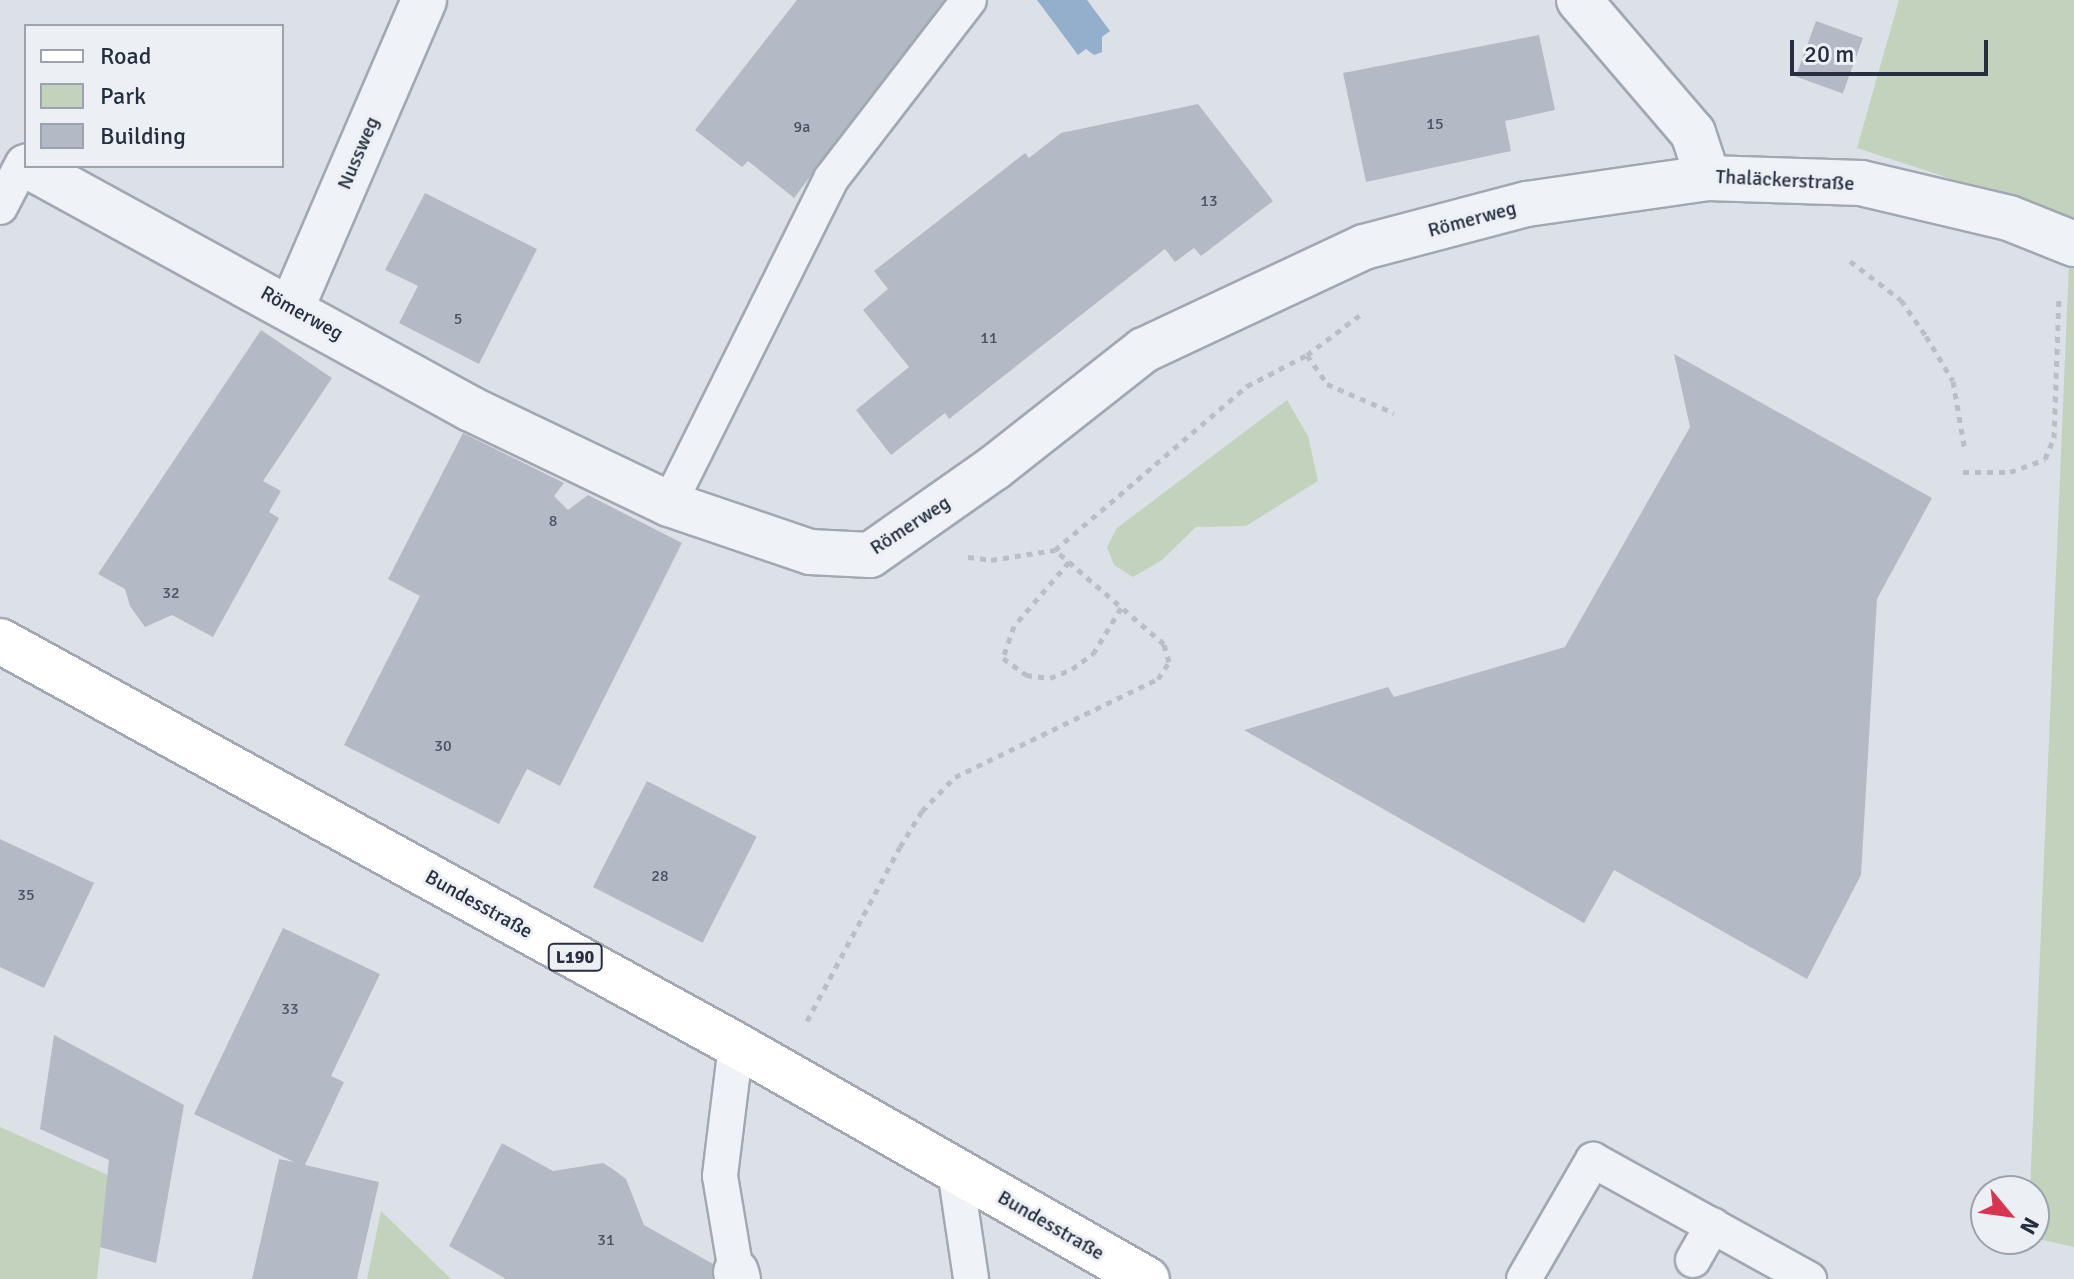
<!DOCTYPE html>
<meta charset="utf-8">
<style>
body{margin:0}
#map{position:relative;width:2074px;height:1279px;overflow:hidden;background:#dce1e8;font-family:Signika,sans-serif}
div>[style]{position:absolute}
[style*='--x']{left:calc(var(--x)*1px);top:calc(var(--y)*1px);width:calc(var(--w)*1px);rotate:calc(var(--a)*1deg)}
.green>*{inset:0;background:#c2d2bd}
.water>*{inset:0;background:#94afcb}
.building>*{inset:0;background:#b3bac5;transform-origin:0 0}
.path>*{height:5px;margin-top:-2.5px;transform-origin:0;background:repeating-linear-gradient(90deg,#babfc6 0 6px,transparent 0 12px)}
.roads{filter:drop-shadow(2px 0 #a1a8b2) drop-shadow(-2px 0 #a1a8b2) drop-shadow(0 2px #a1a8b2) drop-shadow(0 -2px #a1a8b2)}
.lane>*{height:34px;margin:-17px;padding:0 17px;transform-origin:17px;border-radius:17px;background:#eff2f6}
.street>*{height:44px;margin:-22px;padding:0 22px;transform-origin:22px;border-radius:22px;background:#eff2f6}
.primary>*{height:44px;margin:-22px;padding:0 22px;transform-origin:22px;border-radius:22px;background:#fff}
span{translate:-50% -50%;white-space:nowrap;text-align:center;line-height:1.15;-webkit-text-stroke:6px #ecf0f5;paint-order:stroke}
.number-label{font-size:16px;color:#485260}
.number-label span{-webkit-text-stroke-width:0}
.shield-label span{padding:2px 6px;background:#ecf0f5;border:2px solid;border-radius:6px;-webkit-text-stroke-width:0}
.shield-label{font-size:18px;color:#252f3f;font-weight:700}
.street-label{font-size:20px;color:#252f3f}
.legend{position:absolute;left:24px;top:24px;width:260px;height:144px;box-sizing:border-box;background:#ecf0f5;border:2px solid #9ca3ac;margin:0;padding:10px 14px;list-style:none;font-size:24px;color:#252f3f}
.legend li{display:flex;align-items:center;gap:16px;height:40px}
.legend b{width:40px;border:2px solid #9ca3ac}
.north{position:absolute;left:1970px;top:1175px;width:80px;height:80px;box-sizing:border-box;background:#ecf0f5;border:2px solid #9ca3ac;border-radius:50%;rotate:119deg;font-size:22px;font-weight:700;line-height:32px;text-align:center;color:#252f3f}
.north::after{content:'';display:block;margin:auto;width:28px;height:36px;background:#d93550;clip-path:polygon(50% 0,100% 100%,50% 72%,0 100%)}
.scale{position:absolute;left:1790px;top:40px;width:198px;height:36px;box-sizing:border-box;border:4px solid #252f3f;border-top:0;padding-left:10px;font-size:24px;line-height:28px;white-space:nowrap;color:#252f3f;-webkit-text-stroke:6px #ecf0f5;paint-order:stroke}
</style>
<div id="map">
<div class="green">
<div style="clip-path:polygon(1899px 0,2074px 0,2074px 219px,1857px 148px)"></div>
<div style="clip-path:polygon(2069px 263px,2074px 266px,2074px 1247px,2034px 1238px,2034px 1191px,2030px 1191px)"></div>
<div style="clip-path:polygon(1287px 400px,1308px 436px,1318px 481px,1246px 526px,1196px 527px,1162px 560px,1133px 577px,1114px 565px,1107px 547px,1117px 528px)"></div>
<div style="clip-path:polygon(0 1127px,108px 1175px,97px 1279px,0 1279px)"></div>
<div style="clip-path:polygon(381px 1211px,451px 1279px,367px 1279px)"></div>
</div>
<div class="water">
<div style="clip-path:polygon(1037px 0,1087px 0,1110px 31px,1102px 37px,1102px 52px,1094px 55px,1086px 49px,1078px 55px)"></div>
</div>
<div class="building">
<div style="clip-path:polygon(797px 0,944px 0,794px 198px,748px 161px,742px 167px,695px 130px)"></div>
<div style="left:1816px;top:21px;width:50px;height:59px;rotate:20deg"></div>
<div style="clip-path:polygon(1539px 35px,1555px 110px,1505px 121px,1511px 151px,1366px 182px,1343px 73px)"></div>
<div style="clip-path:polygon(1198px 104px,1273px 201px,1201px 256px,1194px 248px,1175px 262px,1165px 249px,949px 419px,945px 413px,891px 455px,856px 410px,909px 367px,863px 310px,888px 289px,874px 271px,1025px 153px,1029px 158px,1061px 133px)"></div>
<div style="clip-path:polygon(425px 193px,537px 249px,479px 364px,399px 323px,418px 286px,385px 270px)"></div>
<div style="clip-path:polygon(261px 330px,332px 378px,263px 481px,281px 491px,269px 512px,279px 518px,213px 637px,172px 615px,145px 627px,130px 606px,125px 589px,98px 574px)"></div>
<div style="clip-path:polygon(1674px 354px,1932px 498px,1877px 599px,1861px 875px,1807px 979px,1614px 870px,1584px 923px,1244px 730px,1388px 687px,1394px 697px,1565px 647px,1690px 427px)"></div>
<div style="clip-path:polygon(463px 433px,564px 483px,554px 496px,568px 510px,588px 495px,682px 543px,560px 786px,527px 769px,499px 824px,344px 745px,420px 596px,388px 579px)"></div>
<div style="left:647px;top:781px;width:123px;height:119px;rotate:27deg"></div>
<div style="clip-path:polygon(0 839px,94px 883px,44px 988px,0 967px)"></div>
<div style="clip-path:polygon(283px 928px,380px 974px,331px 1076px,344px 1082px,305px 1165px,379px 1182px,357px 1279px,252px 1279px,279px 1159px,294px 1162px,194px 1114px)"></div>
<div style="clip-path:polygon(54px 1035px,184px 1105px,156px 1263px,100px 1247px,109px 1160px,40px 1129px)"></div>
<div style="clip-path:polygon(502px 1143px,553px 1171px,603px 1163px,614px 1170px,626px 1179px,644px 1225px,713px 1264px,712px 1279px,506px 1279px,449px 1246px)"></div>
</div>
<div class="path">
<div style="--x:1850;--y:261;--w:64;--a:37.4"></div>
<div style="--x:1901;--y:300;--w:44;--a:55.2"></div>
<div style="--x:1926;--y:336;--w:52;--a:59"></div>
<div style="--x:1953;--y:381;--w:71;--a:80.3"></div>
<div style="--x:1307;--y:355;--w:35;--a:55"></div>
<div style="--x:1327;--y:384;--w:73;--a:23.4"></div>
<div style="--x:1963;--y:472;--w:47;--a:0"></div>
<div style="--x:2010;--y:472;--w:37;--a:-20"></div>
<div style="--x:2045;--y:459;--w:23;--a:-67"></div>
<div style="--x:2054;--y:438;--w:142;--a:-88"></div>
<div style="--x:968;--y:557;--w:23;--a:7"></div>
<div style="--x:991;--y:560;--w:65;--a:-8.9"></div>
<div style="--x:1055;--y:550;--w:253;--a:-40.5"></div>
<div style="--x:1247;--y:386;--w:68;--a:-27.3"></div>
<div style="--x:1307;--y:355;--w:66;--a:-37"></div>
<div style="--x:1069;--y:562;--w:84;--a:130.7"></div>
<div style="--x:1014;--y:626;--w:34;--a:109"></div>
<div style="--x:1003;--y:658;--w:29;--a:36"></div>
<div style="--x:1026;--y:675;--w:24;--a:7"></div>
<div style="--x:1050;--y:678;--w:24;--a:-22"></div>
<div style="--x:1072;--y:669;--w:26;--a:-36"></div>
<div style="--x:1093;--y:654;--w:54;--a:-58.7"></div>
<div style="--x:807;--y:1021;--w:197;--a:-61.9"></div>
<div style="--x:900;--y:847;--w:42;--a:-58.6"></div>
<div style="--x:922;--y:811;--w:47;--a:-45.9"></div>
<div style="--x:955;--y:777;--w:225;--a:-25.8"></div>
<div style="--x:1158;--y:679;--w:20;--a:-57"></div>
<div style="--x:1169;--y:662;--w:19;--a:-106"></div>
<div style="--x:1164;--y:644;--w:144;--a:-139.2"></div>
</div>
<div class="roads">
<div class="lane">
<div style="--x:0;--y:207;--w:50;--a:-62.4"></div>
<div style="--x:669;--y:504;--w:363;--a:-63.5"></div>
<div style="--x:831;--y:179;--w:226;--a:-52.4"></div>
<div style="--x:736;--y:1045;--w:132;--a:97"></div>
<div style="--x:720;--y:1176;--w:97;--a:80.5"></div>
<div style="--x:955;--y:1170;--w:110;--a:81.6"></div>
<div style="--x:1693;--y:1260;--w:40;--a:-60.3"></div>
<div style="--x:1524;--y:1279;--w:138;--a:-59.9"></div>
<div style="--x:1593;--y:1160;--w:247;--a:28.9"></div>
</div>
<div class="street">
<div style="--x:1579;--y:0;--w:175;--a:49.4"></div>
<div style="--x:1693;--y:133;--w:47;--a:71.6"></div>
<div style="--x:1708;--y:178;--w:153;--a:1.9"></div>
<div style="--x:1861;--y:183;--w:152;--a:13.3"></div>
<div style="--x:2009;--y:218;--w:70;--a:21.8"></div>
<div style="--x:28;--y:166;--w:505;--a:28.75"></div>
<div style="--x:471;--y:409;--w:220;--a:25.6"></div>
<div style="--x:669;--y:504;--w:149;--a:18.8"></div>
<div style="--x:810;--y:552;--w:60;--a:2.9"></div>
<div style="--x:870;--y:555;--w:151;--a:-35.1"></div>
<div style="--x:994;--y:468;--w:191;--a:-38.2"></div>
<div style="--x:1144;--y:350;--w:243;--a:-25.1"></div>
<div style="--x:1364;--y:247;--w:169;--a:-14.8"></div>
<div style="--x:1527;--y:204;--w:183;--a:-8.2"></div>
<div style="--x:292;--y:307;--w:334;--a:-66.7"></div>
<div style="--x:736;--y:1272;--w:7;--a:74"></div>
</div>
<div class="primary">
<div style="--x:0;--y:641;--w:840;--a:28.76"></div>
<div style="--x:736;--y:1045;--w:473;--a:29.7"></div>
</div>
</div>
<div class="number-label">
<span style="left:1435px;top:124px">15</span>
<span style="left:802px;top:127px">9a</span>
<span style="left:1209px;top:201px">13</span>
<span style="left:458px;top:319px">5</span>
<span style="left:989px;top:338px">11</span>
<span style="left:553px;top:521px">8</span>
<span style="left:171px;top:593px">32</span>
<span style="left:443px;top:746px">30</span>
<span style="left:660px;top:876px">28</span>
<span style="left:26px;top:895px">35</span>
<span style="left:290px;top:1009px">33</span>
<span style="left:606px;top:1240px">31</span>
</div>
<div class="shield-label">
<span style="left:575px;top:957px">L190</span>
</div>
<div class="street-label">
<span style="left:358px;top:153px;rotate:-67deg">Nussweg</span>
<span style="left:1785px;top:180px;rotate:3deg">Thaläckerstraße</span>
<span style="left:1472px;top:219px;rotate:-15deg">Römerweg</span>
<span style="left:302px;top:313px;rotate:29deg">Römerweg</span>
<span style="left:910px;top:525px;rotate:-33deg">Römerweg</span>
<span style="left:479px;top:904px;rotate:29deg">Bundesstraße</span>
<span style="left:1051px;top:1225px;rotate:30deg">Bundesstraße</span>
</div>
<ul class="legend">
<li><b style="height:10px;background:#fff"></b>Road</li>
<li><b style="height:22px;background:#c2d2bd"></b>Park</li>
<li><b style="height:22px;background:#b3bac5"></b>Building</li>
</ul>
<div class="north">N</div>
<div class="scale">20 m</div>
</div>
